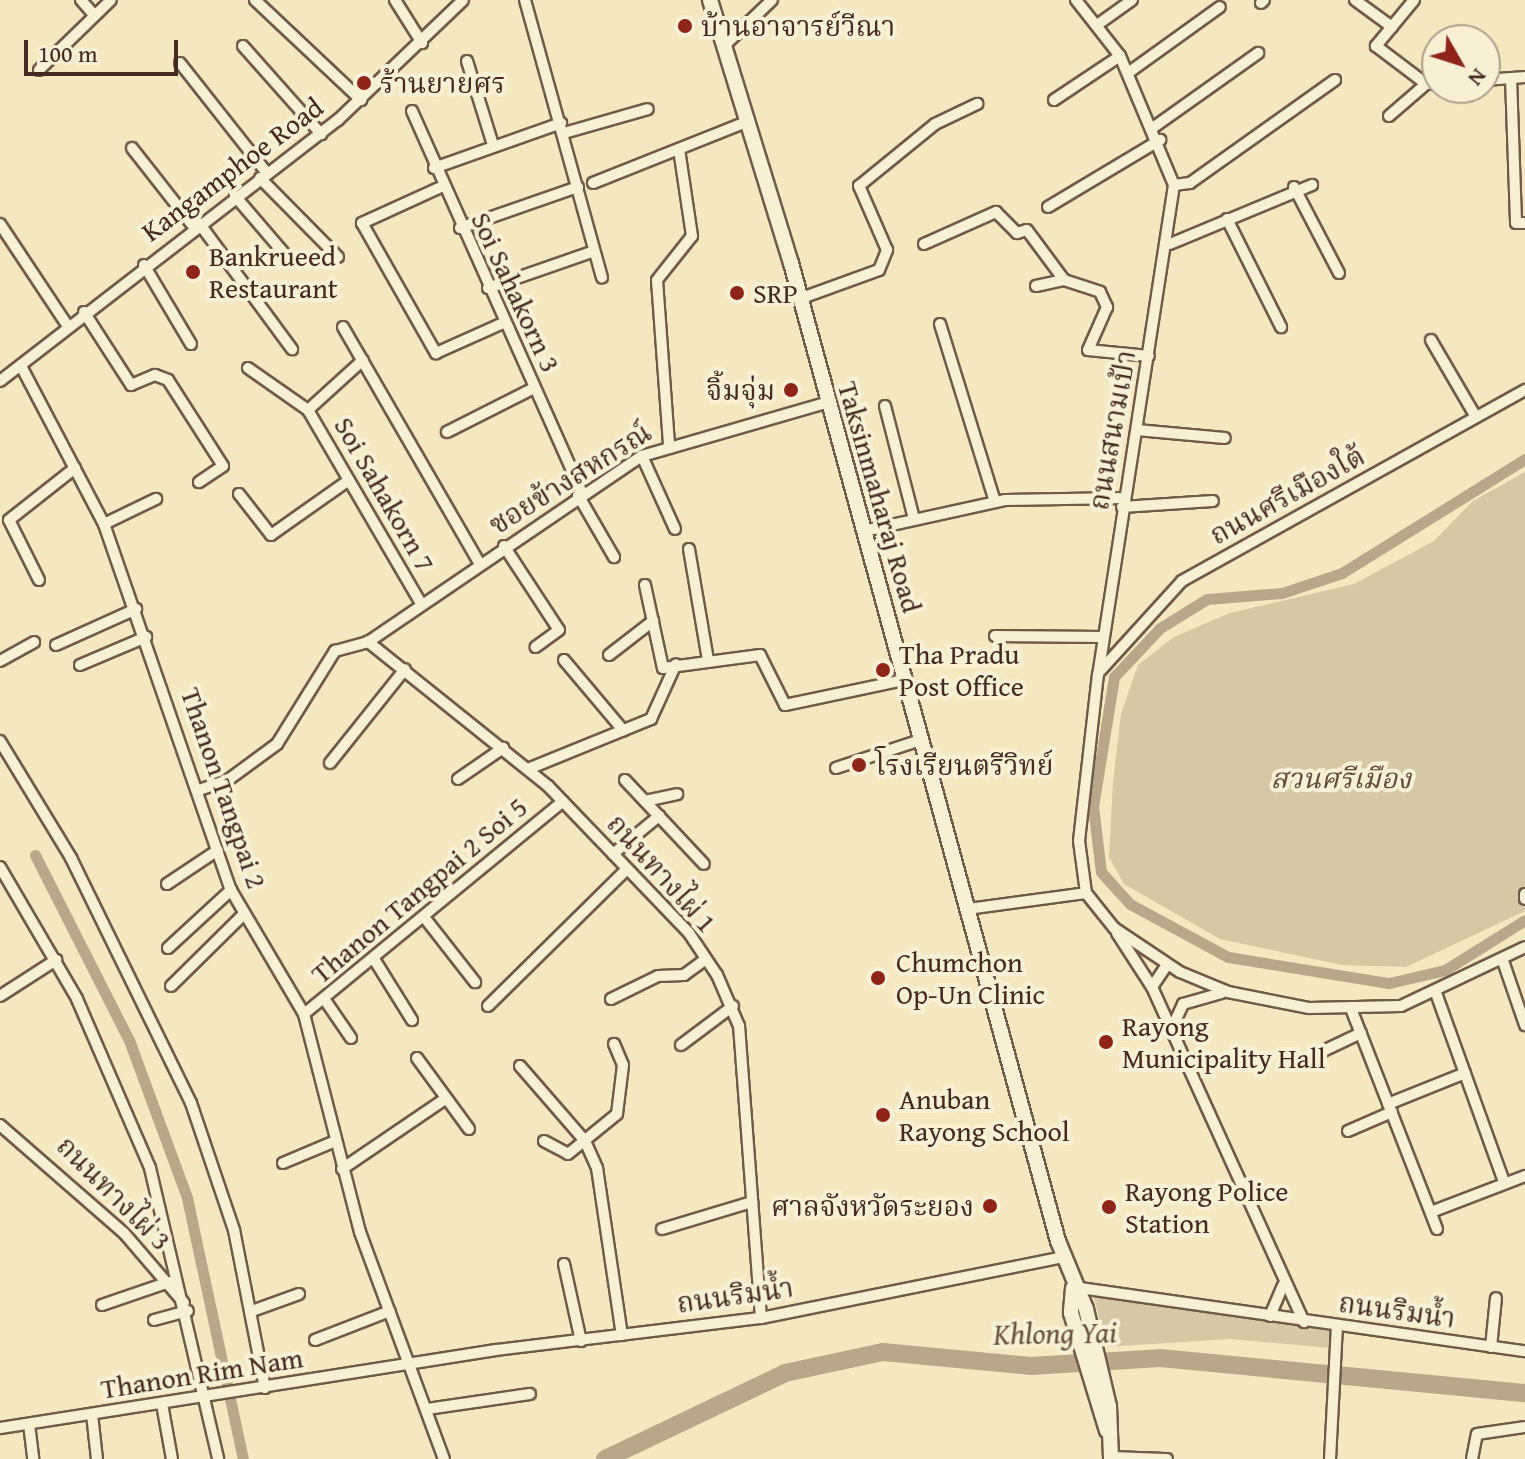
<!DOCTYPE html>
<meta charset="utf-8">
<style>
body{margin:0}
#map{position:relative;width:1525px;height:1459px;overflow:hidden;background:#f3e8bf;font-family:"Gentium Book Plus","Noto Serif Thai",serif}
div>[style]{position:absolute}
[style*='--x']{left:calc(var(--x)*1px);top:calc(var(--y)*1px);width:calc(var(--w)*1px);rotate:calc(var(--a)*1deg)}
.green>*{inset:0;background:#d5c8a4}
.canal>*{height:11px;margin:-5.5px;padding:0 5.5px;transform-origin:5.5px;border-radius:5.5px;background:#b8a789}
.river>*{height:18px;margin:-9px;padding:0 9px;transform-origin:9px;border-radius:9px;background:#b8a789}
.roads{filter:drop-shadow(2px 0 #705a48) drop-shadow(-2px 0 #705a48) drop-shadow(0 2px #705a48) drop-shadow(0 -2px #705a48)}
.street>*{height:10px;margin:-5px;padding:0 5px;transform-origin:5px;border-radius:5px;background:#f7f0d5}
.secondary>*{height:14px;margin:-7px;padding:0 7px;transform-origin:7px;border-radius:7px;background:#f7f0d5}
.dots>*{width:22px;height:22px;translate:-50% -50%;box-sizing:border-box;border:4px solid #f7f0d5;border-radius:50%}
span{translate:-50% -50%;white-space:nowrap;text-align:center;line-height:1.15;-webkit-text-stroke:8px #f7f0d5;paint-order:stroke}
.poi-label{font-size:28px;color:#442a20}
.left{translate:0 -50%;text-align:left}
.right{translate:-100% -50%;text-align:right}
.street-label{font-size:28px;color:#442a20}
.park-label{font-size:28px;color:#614a3a;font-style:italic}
.water-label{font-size:30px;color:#675040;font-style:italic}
.north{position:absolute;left:1421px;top:24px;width:80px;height:80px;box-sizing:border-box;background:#f7f0d5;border:2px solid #afa18d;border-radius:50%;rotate:129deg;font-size:22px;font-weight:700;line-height:32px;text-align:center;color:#442a20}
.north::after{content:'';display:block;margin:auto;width:28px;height:36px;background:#8f2418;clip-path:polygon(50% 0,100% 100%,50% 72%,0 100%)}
.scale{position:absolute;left:24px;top:40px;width:154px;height:36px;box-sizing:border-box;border:4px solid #442a20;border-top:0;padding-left:10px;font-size:24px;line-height:28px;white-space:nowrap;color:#442a20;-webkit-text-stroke:6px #f7f0d5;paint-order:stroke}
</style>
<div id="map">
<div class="green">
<div style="clip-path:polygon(1525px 472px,1525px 911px,1406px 967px,1342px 965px,1220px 939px,1124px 884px,1109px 857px,1113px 782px,1121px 714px,1138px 665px,1174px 637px,1230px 613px,1354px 584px,1434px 541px,1473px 501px)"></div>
<div style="clip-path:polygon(1093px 1293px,1333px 1329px,1331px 1348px,1230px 1339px,1106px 1347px)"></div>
</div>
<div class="canal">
<div style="--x:1525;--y:459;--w:216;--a:148.1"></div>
<div style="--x:1342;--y:573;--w:63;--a:161.6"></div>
<div style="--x:1282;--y:593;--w:75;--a:175.4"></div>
<div style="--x:1207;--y:599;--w:55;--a:148.3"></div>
<div style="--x:1160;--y:628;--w:67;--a:133.2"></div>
<div style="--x:1114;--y:677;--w:131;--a:99.2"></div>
<div style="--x:1093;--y:806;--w:66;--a:83.1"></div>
<div style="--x:1101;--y:872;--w:43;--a:47.8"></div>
<div style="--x:1130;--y:904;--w:111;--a:28.4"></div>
<div style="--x:1228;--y:957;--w:163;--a:9.2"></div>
<div style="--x:1389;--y:983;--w:57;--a:-13.1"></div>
<div style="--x:1445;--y:970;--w:94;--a:-32"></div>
<div style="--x:35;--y:855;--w:208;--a:63.1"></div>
<div style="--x:129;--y:1040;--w:168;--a:69.8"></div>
<div style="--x:187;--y:1198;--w:267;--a:77.9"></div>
</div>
<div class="river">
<div style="--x:605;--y:1459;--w:199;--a:-25.5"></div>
<div style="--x:785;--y:1373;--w:100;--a:-12.1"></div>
<div style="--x:883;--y:1352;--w:149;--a:5.4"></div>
<div style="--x:1031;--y:1366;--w:129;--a:-3.5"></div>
<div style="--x:1160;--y:1358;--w:367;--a:5.5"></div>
</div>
<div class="roads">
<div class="street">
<div style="--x:81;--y:0;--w:18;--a:49"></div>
<div style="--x:255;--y:0;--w:146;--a:43.3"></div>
<div style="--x:395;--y:0;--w:51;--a:57.9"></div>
<div style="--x:525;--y:0;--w:288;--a:74.5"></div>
<div style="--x:1076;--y:0;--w:71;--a:51.8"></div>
<div style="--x:1120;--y:56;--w:140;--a:67.3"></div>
<div style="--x:1174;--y:185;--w:495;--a:98.8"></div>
<div style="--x:1098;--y:674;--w:168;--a:96.5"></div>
<div style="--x:1079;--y:841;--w:52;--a:82.3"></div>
<div style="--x:1086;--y:893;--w:45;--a:51.3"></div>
<div style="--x:1114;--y:928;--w:79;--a:33.7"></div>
<div style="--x:1180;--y:972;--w:52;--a:22.6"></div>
<div style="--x:1228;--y:992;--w:83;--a:11.2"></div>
<div style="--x:1309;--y:1008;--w:92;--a:-1.2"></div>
<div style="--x:1401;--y:1006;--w:137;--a:-25.4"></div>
<div style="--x:1355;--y:0;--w:46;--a:36.1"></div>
<div style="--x:1414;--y:0;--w:60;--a:129.6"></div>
<div style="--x:1376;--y:46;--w:63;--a:37.2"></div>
<div style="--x:1426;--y:84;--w:11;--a:-5"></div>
<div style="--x:1261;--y:3;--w:4;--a:-45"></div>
<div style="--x:1097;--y:25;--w:43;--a:-35.5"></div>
<div style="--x:725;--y:45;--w:65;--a:-43.8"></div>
<div style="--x:243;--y:46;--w:118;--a:48.4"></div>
<div style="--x:467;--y:61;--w:88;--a:72.8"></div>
<div style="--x:180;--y:63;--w:140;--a:51.7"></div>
<div style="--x:39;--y:70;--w:100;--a:-44.2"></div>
<div style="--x:1128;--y:73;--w:113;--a:-35.7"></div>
<div style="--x:1511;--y:78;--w:145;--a:88"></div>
<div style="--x:1516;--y:223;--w:9;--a:0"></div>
<div style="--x:1485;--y:80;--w:40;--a:-4.3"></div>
<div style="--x:1054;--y:100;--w:79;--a:-33.7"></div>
<div style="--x:412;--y:111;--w:417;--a:66"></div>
<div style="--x:1389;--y:116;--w:49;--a:-40.9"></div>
<div style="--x:1154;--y:127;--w:128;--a:-35.4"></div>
<div style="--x:564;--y:133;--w:87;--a:-15.9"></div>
<div style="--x:132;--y:148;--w:100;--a:51.9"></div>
<div style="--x:434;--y:168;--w:135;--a:-19.5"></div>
<div style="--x:260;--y:178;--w:111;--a:45.4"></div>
<div style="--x:593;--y:183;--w:168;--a:-21.7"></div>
<div style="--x:1174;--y:185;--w:16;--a:-7"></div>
<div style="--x:1190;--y:183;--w:178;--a:-35.4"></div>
<div style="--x:441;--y:187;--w:87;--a:155.5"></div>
<div style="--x:362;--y:223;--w:150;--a:60.4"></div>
<div style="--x:436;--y:353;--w:73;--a:-24.1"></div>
<div style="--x:1294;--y:187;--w:97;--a:62.4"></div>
<div style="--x:235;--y:196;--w:74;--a:49.4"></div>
<div style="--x:1048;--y:207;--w:131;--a:-30.9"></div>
<div style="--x:1227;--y:219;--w:121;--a:63.4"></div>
<div style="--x:199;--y:223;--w:157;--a:53.6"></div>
<div style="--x:0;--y:224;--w:121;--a:56.4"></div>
<div style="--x:460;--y:228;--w:125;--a:-19.2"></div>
<div style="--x:924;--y:244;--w:79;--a:-24"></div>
<div style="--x:996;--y:212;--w:30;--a:45"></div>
<div style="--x:1017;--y:233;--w:10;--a:-17"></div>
<div style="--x:1027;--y:230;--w:62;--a:53.5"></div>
<div style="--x:1064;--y:280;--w:38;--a:18"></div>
<div style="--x:1100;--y:292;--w:17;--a:65"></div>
<div style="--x:1107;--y:307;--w:47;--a:113.8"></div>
<div style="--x:1088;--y:350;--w:61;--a:5.6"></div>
<div style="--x:1170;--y:244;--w:154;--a:-22.6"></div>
<div style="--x:144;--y:265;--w:92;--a:59.3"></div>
<div style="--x:1036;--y:286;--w:29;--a:-12"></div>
<div style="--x:488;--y:288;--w:112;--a:-19.2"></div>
<div style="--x:799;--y:299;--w:85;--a:-19.9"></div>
<div style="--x:879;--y:270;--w:22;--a:-68"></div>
<div style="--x:887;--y:250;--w:70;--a:-113.6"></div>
<div style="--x:859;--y:186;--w:98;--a:-39.2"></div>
<div style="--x:935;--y:124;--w:47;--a:-25.5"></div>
<div style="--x:84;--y:312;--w:87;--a:57.2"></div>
<div style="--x:131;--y:385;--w:26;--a:-23"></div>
<div style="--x:155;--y:375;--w:14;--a:21"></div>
<div style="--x:168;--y:380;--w:102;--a:57.4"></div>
<div style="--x:223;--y:466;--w:29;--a:146"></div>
<div style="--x:940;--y:324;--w:186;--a:72.8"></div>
<div style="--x:343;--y:327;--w:272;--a:60"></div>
<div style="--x:1431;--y:340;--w:89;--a:59.7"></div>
<div style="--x:21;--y:366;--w:178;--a:62.3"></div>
<div style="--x:104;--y:524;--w:387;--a:70.9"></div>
<div style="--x:231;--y:890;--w:144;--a:59.5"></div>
<div style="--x:304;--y:1014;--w:225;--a:75.6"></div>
<div style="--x:360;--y:1232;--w:242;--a:69.7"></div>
<div style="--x:248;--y:368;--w:73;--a:35"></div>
<div style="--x:308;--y:410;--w:224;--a:59.7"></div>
<div style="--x:0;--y:381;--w:427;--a:-37.7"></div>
<div style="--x:338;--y:120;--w:173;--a:-43.8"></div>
<div style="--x:885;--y:406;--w:117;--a:75.6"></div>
<div style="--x:308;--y:410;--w:74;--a:-42.3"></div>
<div style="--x:1137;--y:430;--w:88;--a:5.2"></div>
<div style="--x:447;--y:432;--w:97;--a:-26.8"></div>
<div style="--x:669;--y:444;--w:164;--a:-94.2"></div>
<div style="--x:657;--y:280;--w:56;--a:-51.5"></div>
<div style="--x:692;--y:236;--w:88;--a:-98.5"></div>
<div style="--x:642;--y:456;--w:80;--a:65.7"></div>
<div style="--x:239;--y:494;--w:52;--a:52"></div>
<div style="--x:271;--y:535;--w:95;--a:-35.2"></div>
<div style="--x:578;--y:495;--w:72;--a:59.9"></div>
<div style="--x:1122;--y:507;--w:91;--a:-3.8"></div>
<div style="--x:104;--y:524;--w:58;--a:-25.7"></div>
<div style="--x:864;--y:531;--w:144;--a:-12.4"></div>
<div style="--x:1005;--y:500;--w:119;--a:-1"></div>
<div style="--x:504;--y:546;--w:100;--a:56.8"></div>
<div style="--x:559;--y:630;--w:29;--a:144"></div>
<div style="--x:689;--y:549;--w:113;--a:80.3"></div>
<div style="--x:39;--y:580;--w:67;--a:-116.6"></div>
<div style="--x:9;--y:520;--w:84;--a:-38.2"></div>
<div style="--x:645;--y:585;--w:85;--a:77.8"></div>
<div style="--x:663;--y:668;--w:98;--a:-7.6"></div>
<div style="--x:760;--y:655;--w:56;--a:63.4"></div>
<div style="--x:785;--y:705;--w:122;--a:-11.9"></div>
<div style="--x:995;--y:636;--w:108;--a:0.5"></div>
<div style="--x:56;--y:645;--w:88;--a:-24.2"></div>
<div style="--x:609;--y:655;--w:56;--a:-37.7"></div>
<div style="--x:564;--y:660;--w:92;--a:49.9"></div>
<div style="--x:0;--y:661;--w:39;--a:-29"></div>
<div style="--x:80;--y:665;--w:72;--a:-23"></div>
<div style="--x:1101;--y:670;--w:120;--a:-47.7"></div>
<div style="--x:1182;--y:581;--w:393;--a:-29.1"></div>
<div style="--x:0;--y:741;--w:137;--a:58.7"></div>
<div style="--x:71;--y:858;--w:273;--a:63.9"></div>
<div style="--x:191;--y:1103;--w:134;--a:71.3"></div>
<div style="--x:234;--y:1230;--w:161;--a:78.9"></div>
<div style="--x:330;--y:763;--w:120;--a:-51.4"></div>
<div style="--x:836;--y:768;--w:89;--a:-18.4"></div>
<div style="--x:528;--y:769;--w:133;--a:-22.1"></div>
<div style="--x:651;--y:719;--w:60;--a:-65.6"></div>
<div style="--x:458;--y:779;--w:55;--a:-34.6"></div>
<div style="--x:625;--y:780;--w:115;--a:46.8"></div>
<div style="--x:199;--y:790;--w:31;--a:-19"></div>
<div style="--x:228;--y:780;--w:61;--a:-36.3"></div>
<div style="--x:277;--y:744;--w:110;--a:-58.1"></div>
<div style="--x:335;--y:651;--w:34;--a:-15"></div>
<div style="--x:645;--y:801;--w:33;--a:-12"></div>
<div style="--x:613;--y:854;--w:60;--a:-39.6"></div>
<div style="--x:0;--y:867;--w:153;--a:59.7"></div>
<div style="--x:77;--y:999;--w:184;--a:66.6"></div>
<div style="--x:150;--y:1168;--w:299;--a:76.8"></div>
<div style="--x:167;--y:884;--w:61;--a:-33.7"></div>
<div style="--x:1525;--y:894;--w:5;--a:90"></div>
<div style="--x:968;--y:909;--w:119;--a:-7.7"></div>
<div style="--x:424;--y:917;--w:83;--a:51.9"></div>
<div style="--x:1117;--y:933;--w:64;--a:57.1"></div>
<div style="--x:1152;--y:987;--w:368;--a:65.6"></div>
<div style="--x:168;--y:948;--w:86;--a:-42.6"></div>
<div style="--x:374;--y:959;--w:72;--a:58.1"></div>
<div style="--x:1503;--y:961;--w:68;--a:71"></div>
<div style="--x:171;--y:986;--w:103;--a:-44.6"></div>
<div style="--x:1152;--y:987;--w:27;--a:-56"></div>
<div style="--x:1436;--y:993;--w:201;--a:70.2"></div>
<div style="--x:0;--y:996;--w:67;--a:-32.7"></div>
<div style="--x:611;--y:999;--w:52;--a:-26.1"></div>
<div style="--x:658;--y:976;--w:26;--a:-2"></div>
<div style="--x:684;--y:975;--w:27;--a:-36"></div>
<div style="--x:325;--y:1000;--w:46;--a:55.6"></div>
<div style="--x:488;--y:1006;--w:195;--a:-44.6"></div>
<div style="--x:1352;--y:1011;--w:234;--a:68.7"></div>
<div style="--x:304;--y:1014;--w:335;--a:-39.4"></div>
<div style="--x:1171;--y:1030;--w:29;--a:-65"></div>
<div style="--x:1183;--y:1004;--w:40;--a:-16"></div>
<div style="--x:681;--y:1045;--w:65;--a:-36.9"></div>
<div style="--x:1323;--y:1051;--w:42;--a:-25.3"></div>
<div style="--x:417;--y:1058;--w:88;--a:53.8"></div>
<div style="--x:520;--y:1066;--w:99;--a:49.1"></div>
<div style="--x:585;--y:1141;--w:30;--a:66"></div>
<div style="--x:597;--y:1168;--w:169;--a:81.5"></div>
<div style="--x:1388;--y:1104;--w:83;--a:-21.9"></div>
<div style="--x:0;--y:1125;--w:164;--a:41.1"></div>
<div style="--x:124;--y:1233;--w:92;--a:49.4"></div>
<div style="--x:1348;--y:1131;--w:48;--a:-23.4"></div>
<div style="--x:544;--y:1141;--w:27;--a:28"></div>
<div style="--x:568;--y:1154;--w:63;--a:-39.2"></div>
<div style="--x:617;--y:1114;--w:49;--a:-83"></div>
<div style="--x:623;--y:1065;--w:23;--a:-113"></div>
<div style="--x:283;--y:1163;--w:54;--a:-22.8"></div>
<div style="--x:342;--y:1169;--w:125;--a:-34.2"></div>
<div style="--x:1431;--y:1212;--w:101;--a:-21"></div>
<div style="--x:662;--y:1229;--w:94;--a:-16.7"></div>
<div style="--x:564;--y:1264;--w:79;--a:77.6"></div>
<div style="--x:1073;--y:1287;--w:457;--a:8.1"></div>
<div style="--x:102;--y:1305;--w:71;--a:-18.9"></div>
<div style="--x:252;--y:1311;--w:50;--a:-19.9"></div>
<div style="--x:1270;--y:1316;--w:33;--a:-67"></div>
<div style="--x:761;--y:1318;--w:293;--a:-94.3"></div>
<div style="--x:739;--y:1026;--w:56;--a:-113.3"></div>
<div style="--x:717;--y:975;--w:50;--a:-123.7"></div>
<div style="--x:689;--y:933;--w:204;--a:-133.8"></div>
<div style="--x:548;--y:786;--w:231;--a:-141.3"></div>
<div style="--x:368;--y:642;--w:331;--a:-34.2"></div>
<div style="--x:642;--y:456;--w:191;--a:-16.1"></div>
<div style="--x:154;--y:1320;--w:35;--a:-15"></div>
<div style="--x:315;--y:1340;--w:80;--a:-21.1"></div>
<div style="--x:1491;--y:1347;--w:49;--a:-84.2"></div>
<div style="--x:162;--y:1404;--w:56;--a:79.7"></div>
<div style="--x:427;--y:1409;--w:104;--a:-8.3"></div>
<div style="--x:92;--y:1414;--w:45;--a:83.7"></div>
<div style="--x:29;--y:1424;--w:35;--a:83"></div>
<div style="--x:0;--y:1428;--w:502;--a:-8.94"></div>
<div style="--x:496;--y:1350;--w:267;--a:-6.9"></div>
<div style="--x:761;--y:1318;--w:308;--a:-11.4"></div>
<div style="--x:1110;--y:1457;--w:57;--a:2"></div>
<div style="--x:1330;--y:1459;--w:132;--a:-87"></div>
<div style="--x:1472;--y:1459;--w:25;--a:-79"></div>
<div style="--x:1477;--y:1434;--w:49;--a:-8.3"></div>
</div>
<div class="secondary">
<div style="--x:710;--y:0;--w:275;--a:72.9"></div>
<div style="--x:791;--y:263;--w:1014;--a:74.73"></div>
<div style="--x:1058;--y:1241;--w:74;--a:67.6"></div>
<div style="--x:1086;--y:1309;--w:100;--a:76.7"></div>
<div style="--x:1109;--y:1406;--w:53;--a:87.8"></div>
<div style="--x:1073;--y:1288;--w:25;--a:95"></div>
<div style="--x:1071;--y:1313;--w:123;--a:73"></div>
</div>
</div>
<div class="dots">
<div style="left:685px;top:26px;background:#8f2418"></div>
<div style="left:364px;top:83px;background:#8f2418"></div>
<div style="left:193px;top:272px;background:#8f2418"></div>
<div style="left:737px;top:293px;background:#8f2418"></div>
<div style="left:791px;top:390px;background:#8f2418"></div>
<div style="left:883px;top:670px;background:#8f2418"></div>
<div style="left:859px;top:765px;background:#8f2418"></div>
<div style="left:878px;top:978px;background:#8f2418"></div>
<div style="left:1106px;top:1042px;background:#8f2418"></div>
<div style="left:883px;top:1115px;background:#8f2418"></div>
<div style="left:990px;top:1206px;background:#8f2418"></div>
<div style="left:1109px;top:1207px;background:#8f2418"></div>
</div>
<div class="poi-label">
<span class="left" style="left:701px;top:26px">บ้านอาจารย์วีณา</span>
<span class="left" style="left:380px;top:83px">ร้านยายศร</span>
<span class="left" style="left:209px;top:272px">Bankrueed<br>Restaurant</span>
<span class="left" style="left:753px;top:293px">SRP</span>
<span class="right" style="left:775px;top:390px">จิ้มจุ่ม</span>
<span class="left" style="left:899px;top:670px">Tha Pradu<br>Post Office</span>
<span class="left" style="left:875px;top:765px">โรงเรียนตรีวิทย์</span>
<span class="left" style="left:896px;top:978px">Chumchon<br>Op-Un Clinic</span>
<span class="left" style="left:1122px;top:1042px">Rayong<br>Municipality Hall</span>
<span class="left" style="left:899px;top:1115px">Anuban<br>Rayong School</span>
<span class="left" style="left:1125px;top:1207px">Rayong Police<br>Station</span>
<span class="right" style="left:974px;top:1206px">ศาลจังหวัดระยอง</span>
</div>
<div class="street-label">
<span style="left:232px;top:169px;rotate:-37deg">Kangamphoe Road</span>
<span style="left:516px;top:292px;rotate:65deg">Soi Sahakorn 3</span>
<span style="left:1112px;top:430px;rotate:-80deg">ถนนสนามเป้า</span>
<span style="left:570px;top:478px;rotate:-32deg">ซอยข้างสหกรณ์</span>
<span style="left:385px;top:494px;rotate:60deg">Soi Sahakorn 7</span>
<span style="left:1287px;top:495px;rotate:-29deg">ถนนศรีเมืองใต้</span>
<span style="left:880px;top:497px;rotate:74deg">Taksinmaharaj Road</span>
<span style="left:224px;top:788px;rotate:71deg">Thanon Tangpai 2</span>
<span style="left:662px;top:873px;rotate:48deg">ถนนทางไผ่ 1</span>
<span style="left:419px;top:890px;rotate:-40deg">Thanon Tangpai 2 Soi 5</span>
<span style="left:114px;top:1193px;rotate:45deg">ถนนทางไผ่ 3</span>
<span style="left:735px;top:1295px;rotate:-8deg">ถนนริมน้ำ</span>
<span style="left:1397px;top:1310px;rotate:8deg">ถนนริมน้ำ</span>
<span style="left:202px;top:1373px;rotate:-9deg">Thanon Rim Nam</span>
</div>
<div class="park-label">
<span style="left:1341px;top:778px">สวนศรีเมือง</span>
</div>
<div class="water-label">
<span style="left:1055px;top:1333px;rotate:-1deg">Khlong Yai</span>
</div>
<div class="north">N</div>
<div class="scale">100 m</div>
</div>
